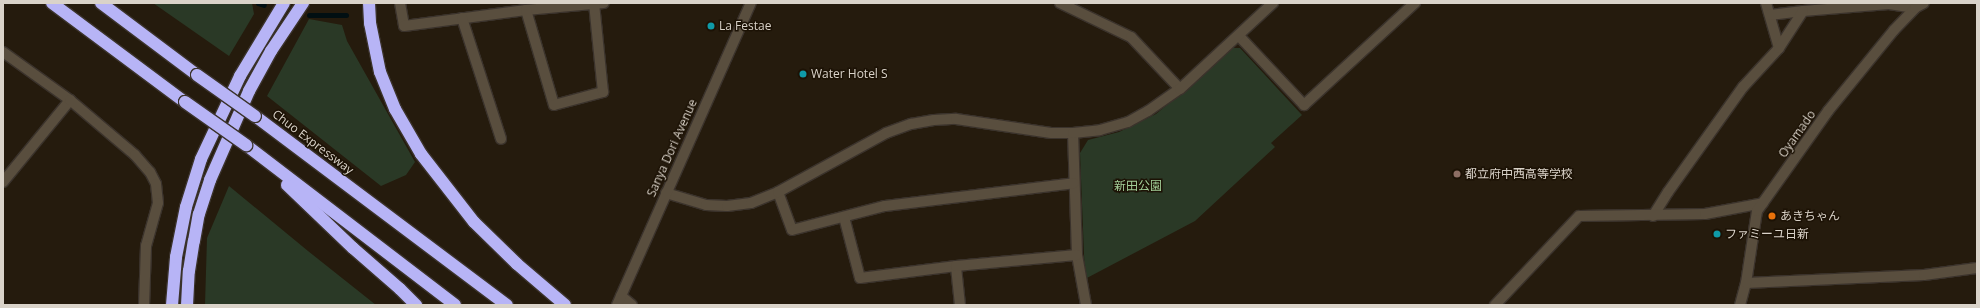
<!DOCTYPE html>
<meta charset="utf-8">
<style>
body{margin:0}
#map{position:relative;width:1980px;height:308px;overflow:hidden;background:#251b0d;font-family:"Open Sans","Noto Sans JP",sans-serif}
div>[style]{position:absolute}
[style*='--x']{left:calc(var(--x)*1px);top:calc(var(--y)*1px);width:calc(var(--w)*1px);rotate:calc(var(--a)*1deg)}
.green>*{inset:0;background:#2a3926}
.stream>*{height:5px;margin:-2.5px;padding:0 2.5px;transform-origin:2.5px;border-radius:2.5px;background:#010f12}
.roads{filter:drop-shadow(1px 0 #3b332c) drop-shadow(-1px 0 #3b332c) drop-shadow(0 1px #3b332c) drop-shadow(0 -1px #3b332c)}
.minor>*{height:10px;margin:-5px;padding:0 5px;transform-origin:5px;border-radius:5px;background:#594e3e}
.tertiary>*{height:10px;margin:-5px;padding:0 5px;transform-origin:5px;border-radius:5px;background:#594e3e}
.motorway>*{height:12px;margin:-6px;padding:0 6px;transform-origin:6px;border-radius:6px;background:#b7b4f6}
.bridges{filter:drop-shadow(1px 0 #3b332c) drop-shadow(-1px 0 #3b332c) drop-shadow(0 1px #3b332c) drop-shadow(0 -1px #3b332c)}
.motorway-bridge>*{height:12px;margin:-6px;padding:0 6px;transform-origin:6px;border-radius:6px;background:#b7b4f6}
.dots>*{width:11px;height:11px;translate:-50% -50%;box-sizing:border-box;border:2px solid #1c1205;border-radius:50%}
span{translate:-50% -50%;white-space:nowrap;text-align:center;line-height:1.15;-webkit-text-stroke:3px #1c1205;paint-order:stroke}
.poi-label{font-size:12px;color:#dad3c9}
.left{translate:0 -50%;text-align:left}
.street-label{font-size:12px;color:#dad3c9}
.park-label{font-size:12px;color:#a2ce98}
.frame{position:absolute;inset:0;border:4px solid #dad3c9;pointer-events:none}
</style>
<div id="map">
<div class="green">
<div style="clip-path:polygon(153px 3px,252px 3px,254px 14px,229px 56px)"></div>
<div style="clip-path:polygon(309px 19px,342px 25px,347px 41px,415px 162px,406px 175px,381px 186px,267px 96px)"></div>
<div style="clip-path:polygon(1228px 48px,1240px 48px,1302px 115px,1271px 143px,1275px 147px,1195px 221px,1085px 279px,1080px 153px,1088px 140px,1119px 132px,1156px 114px,1196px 81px)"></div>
<div style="clip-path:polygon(229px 186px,308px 251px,376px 305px,205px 305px,207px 238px)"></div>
</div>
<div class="stream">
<div style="--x:258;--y:3;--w:6;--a:18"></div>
<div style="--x:309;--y:15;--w:37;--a:0"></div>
</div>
<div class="roads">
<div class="minor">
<div style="--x:400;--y:3;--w:23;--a:80"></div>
<div style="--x:404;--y:26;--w:123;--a:-7.5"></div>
<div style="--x:526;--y:10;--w:78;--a:-5.1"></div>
<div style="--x:1060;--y:3;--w:79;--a:25.6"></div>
<div style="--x:1131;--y:37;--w:71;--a:46.7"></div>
<div style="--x:1766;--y:3;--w:47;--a:73.9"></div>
<div style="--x:526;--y:10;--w:99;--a:73.6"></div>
<div style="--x:554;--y:105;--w:51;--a:-14.9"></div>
<div style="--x:603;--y:92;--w:88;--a:-95.8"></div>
<div style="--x:1770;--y:15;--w:33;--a:-7"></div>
<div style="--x:1803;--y:11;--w:86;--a:-4.7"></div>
<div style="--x:1889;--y:4;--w:26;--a:9"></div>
<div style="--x:462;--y:18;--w:127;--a:72.1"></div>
<div style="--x:1239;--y:36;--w:95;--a:46.7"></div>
<div style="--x:1304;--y:105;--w:151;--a:-42.6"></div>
<div style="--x:1073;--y:133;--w:122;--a:88.1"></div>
<div style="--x:1077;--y:255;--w:51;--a:79.8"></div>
<div style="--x:3;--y:182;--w:106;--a:-50.7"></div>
<div style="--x:778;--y:192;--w:40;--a:69.8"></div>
<div style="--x:792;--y:230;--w:96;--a:-14.5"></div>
<div style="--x:885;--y:206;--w:190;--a:-6.9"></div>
<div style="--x:666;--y:193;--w:42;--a:16.7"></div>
<div style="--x:706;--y:205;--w:21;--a:3"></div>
<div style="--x:727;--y:206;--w:24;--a:-7"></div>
<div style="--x:751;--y:203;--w:29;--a:-22"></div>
<div style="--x:778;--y:192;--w:123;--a:-28.6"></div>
<div style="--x:886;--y:133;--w:27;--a:-20"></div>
<div style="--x:911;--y:124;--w:23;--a:-10"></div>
<div style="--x:934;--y:120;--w:22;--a:-3"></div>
<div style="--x:956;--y:119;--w:96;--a:8.4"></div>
<div style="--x:1051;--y:133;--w:22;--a:0"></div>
<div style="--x:1073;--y:133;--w:27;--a:-6"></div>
<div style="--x:1100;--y:130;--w:29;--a:-16"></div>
<div style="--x:1128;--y:122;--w:23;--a:-29"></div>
<div style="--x:1148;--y:111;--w:39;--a:-35"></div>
<div style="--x:1180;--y:89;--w:127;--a:-42.8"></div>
<div style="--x:1653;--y:216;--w:28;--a:-58"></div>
<div style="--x:1668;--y:192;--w:129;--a:-54.5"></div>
<div style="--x:1743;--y:87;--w:53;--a:-47.3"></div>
<div style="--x:1779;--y:48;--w:44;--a:-57"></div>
<div style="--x:844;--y:217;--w:63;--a:75.3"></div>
<div style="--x:860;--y:278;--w:97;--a:-7.1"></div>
<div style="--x:1746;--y:283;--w:178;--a:-2.6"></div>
<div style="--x:1924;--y:275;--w:53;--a:-7.5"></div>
<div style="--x:621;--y:296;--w:14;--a:39"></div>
<div style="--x:617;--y:305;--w:330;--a:-66.1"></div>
<div style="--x:960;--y:305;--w:39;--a:-96"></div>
<div style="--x:956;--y:266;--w:121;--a:-5.2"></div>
<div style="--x:1495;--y:305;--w:122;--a:-46.7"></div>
<div style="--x:1579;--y:216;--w:126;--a:-0.9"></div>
<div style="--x:1705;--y:214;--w:59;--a:-10.7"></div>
<div style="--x:1740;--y:305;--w:23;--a:-75"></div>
<div style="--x:1746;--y:283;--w:73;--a:-81.3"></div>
<div style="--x:1757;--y:211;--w:123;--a:-54.6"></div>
<div style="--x:1828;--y:111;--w:104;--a:-50.8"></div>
<div style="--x:1894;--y:30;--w:30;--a:-46"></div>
<div style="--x:1915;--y:8;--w:10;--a:-29"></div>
</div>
<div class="tertiary">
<div style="--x:3;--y:52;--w:82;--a:35.6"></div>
<div style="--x:70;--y:100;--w:85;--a:40.2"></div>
<div style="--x:135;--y:155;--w:23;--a:49"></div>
<div style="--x:150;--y:172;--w:13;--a:63"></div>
<div style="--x:156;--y:184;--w:19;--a:84"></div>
<div style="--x:158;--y:203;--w:45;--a:105.6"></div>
<div style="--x:146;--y:246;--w:59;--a:91.9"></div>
</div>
<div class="motorway">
<div style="--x:52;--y:3;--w:166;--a:36.7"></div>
<div style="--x:101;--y:3;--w:120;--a:36.9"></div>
<div style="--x:369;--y:3;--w:20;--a:87"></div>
<div style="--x:370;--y:23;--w:50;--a:78.5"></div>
<div style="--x:380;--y:72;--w:40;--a:68"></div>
<div style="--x:395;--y:109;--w:52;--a:60"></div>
<div style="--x:421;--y:154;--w:86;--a:52.1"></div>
<div style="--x:474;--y:222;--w:60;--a:44.3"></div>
<div style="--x:517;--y:264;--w:63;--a:40.5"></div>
<div style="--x:255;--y:116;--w:315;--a:36.9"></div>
<div style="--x:246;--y:145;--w:263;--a:37.4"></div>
<div style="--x:287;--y:185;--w:91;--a:43.7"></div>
<div style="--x:353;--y:248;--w:62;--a:41.1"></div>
<div style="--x:400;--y:289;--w:23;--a:45"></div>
<div style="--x:172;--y:305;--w:48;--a:-85.2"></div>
<div style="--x:176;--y:257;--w:51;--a:-78.7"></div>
<div style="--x:186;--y:207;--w:50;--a:-72.6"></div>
<div style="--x:201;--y:159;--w:92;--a:-64.8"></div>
<div style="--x:240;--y:76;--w:85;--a:-58.9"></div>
<div style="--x:187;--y:305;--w:34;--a:-87"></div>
<div style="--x:189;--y:271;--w:30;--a:-81"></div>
<div style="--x:194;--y:241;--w:27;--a:-80"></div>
<div style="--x:199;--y:214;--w:36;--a:-72"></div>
<div style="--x:210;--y:180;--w:97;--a:-66.3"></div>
<div style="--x:249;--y:91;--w:46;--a:-61.2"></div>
<div style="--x:271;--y:51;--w:58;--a:-56.3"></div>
</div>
</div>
<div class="bridges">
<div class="motorway-bridge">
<div style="--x:197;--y:75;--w:71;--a:35.3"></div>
<div style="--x:185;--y:102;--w:75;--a:35.2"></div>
</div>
</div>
<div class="dots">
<div style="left:711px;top:26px;background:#0f9aa8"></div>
<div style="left:803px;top:74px;background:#0f9aa8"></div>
<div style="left:1457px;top:174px;background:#8d6e63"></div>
<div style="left:1772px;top:216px;background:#e8710a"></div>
<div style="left:1717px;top:234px;background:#0f9aa8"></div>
</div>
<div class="poi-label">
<span class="left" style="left:719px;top:26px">La Festae</span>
<span class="left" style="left:811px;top:74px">Water Hotel S</span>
<span class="left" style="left:1465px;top:174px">都立府中西高等学校</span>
<span class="left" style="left:1780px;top:216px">あきちゃん</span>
<span class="left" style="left:1725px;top:234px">ファミーユ日新</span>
</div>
<div class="street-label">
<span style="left:1797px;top:134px;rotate:-55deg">Oyamado</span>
<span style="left:313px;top:142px;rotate:37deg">Chuo Expressway</span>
<span style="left:672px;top:148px;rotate:-66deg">Sanya Dori Avenue</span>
</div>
<div class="park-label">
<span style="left:1138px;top:186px">新田公園</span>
</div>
<div class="frame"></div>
</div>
